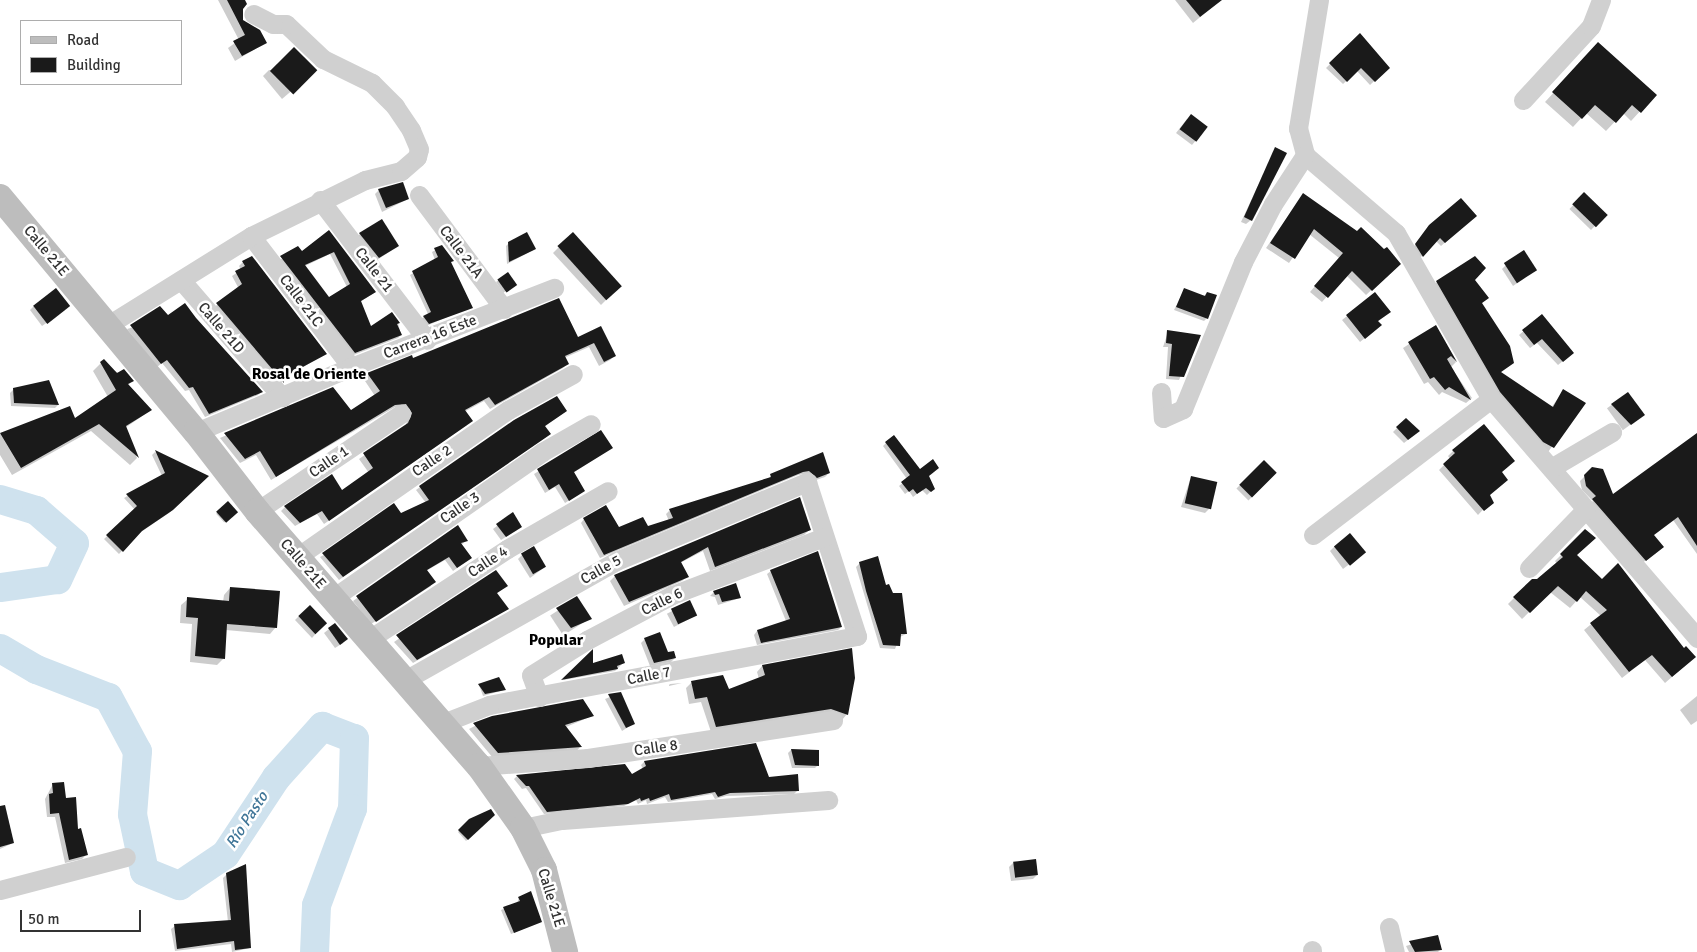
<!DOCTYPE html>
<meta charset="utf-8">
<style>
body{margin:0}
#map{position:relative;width:1697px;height:952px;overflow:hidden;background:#fff;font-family:Signika,sans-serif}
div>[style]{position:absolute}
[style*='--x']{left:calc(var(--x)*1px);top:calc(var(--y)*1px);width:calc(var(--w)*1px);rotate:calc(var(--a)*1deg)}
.shadow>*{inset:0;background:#0003;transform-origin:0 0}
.river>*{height:29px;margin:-14.5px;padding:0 14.5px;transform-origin:14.5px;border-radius:14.5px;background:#cfe2ee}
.building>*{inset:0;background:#1a1a1a;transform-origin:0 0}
.minor>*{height:19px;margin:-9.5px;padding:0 9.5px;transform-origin:9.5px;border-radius:9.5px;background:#d0d0d0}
.secondary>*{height:26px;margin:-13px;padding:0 13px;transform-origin:13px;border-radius:13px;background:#bdbdbd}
span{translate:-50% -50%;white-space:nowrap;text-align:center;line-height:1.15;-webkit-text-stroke:5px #fff;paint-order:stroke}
.street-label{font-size:15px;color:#333}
.neighbourhood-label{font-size:16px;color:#000;font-weight:700}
.water-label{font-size:16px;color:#3f7597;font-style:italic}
.legend{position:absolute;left:20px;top:20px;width:162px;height:65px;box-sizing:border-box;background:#fff;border:1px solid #adadad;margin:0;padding:6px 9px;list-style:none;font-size:15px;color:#333}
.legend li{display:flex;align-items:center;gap:10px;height:25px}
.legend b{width:25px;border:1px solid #adadad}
.scale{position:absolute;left:20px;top:910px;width:121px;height:22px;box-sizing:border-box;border:2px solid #333;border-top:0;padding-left:6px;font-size:15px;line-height:18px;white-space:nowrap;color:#333;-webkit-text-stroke:4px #fff;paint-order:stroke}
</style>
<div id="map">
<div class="shadow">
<div style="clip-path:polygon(218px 0,243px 0,242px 20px,265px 43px,235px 61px,228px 48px,239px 40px)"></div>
<div style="clip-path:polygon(1175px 0,1221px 0,1193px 23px)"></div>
<div style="clip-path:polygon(1360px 35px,1388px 68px,1370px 85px,1357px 71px,1343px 84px,1326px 68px)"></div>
<div style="clip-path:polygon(1590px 53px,1655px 95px,1631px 121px,1623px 113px,1606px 131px,1586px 113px,1573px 127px,1545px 102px)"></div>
<div style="clip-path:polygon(269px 70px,309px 76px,282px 99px,263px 76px)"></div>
<div style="clip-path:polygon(1187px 119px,1207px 127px,1192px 145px,1176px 133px)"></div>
<div style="clip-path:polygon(1275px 149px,1251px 220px,1246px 224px,1241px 222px)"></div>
<div style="clip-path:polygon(379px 190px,408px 199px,382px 212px,375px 194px)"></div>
<div style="left:1584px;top:194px;width:30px;height:21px;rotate:44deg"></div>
<div style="clip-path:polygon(1303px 195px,1394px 269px,1366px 295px,1346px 275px,1322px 302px,1310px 292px,1339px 258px,1309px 234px,1289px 263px,1266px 248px)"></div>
<div style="clip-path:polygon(1461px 200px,1472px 219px,1441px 246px,1436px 241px,1419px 259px,1412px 248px)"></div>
<div style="clip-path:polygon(evenodd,329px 232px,375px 292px,360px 302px,371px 328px,398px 323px,401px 335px,398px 338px,351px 356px,278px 260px,302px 253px,329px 232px,330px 254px,347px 287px,328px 298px,305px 266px,330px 254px)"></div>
<div style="clip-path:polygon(360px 234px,398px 246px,374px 262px,356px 238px)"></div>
<div style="clip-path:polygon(509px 243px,535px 249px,507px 264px,506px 246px)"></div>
<div style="clip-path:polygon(442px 246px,471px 307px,426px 326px,421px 319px,428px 314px,410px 275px,435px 260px,432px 252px)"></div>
<div style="clip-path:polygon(559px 247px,621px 285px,601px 305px,553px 253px)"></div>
<div style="clip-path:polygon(243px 262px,325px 354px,283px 379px,280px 386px,213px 308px,239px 289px,232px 276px,241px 270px,239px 266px)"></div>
<div style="clip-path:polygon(1506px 265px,1536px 270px,1513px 286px,1502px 269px)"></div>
<div style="clip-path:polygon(508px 274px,513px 286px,503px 293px,496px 282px)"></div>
<div style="clip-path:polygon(1473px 280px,1481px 304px,1513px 363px,1500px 373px,1551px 408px,1563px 391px,1584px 403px,1548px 452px,1496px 397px,1433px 286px,1437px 282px)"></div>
<div style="clip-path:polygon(1184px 290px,1204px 296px,1207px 293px,1207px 318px,1204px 321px,1174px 310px)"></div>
<div style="clip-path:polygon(1375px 294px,1385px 316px,1377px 322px,1376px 329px,1360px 342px,1342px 320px)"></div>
<div style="clip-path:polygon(185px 305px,261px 392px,258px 395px,205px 417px,189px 390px,185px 391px,162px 363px,157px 367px,127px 329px,168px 317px)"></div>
<div style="clip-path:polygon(34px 306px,65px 310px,42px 326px,30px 310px)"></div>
<div style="clip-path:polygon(1542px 315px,1568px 357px,1558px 365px,1537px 343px,1530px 348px,1519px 335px)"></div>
<div style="clip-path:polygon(601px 327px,615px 355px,610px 360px,599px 366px,589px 347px,564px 358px,568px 363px,563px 368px,490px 409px,484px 401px,464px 412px,467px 425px,324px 524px,317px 514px,295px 526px,281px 511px,285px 507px,342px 492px,369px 473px,359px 459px,405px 427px,408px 419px,395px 407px,271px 480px,256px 455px,240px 463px,220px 438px,333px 388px,351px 412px,375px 396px,363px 378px,368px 374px,413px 359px,577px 338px)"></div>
<div style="clip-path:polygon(1435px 327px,1456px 362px,1451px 367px,1472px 398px,1466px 403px,1442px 392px,1439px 395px,1428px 382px,1424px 384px,1403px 348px)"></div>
<div style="clip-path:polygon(1168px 332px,1199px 336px,1179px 380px,1166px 379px,1168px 347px,1163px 347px)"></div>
<div style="clip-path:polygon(101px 363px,132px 381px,127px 386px,151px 410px,125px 428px,137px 458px,130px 465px,91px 431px,12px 475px,0 455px,0 434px,69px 408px,74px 420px,108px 397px,93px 371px)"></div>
<div style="clip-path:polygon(48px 382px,58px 405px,55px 408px,11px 406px,10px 393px,14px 389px)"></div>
<div style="left:1628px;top:393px;width:27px;height:26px;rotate:54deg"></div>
<div style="clip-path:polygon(566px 411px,544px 427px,546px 437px,339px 580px,320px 557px,426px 503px,416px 490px,420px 487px,515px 421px)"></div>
<div style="clip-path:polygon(1406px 419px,1414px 435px,1404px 443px,1393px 432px)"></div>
<div style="clip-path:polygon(1484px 426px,1501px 472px,1488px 496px,1492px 500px,1478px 515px,1439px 470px,1450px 459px,1448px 456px,1453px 451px)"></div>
<div style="clip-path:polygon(601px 432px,607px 451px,573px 473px,584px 491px,565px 503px,555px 487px,545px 493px,534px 474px)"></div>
<div style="clip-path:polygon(1697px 435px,1697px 554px,1673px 520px,1653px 535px,1657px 551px,1640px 565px,1589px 505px,1593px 501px,1582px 490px,1580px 481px,1592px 469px,1613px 496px)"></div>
<div style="clip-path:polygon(886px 443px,928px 476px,934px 488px,927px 495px,922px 490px,913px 497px,909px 491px,905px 494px,899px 486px,907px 479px,883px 446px)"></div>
<div style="clip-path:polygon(155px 452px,207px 477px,169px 513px,138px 534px,119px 554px,104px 539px,135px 510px,124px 498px,162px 476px,152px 455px)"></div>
<div style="clip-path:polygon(822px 454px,829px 473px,825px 477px,813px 481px,805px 474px,798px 475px,600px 558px,581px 523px,584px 519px,619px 529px,647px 528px,669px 521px,666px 514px,669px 511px,768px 480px,771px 475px)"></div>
<div style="left:1264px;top:461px;width:17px;height:39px;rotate:45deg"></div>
<div style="clip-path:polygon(1191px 477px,1209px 509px,1205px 513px,1181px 507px)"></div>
<div style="clip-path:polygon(799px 499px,809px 530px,804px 535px,710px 571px,703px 551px,680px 563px,687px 576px,682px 581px,624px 606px,610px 581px,615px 576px)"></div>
<div style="left:228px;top:503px;width:12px;height:16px;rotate:48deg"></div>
<div style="clip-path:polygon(513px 514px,521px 527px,501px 540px,493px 529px)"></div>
<div style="clip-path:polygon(457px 526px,466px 541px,461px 545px,471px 558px,453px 571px,445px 560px,426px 571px,431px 586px,371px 624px,353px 601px)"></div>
<div style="clip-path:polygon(1585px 531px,1576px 555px,1688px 663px,1665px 683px,1645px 660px,1622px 678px,1584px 630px,1601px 616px,1580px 597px,1570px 608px,1550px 592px,1522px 619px,1508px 604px,1532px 580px,1538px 580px,1557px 564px,1555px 561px)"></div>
<div style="clip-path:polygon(1334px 547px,1360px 556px,1343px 569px,1330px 551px)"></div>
<div style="clip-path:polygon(522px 555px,545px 567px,530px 578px,518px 559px)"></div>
<div style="clip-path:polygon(860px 563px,885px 587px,906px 634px,900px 637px,895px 649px,880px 648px,856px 567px)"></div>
<div style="clip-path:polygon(771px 571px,841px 627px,838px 630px,757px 645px,754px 635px,757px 631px,786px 621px,767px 574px)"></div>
<div style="clip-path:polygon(495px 572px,506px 586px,496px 594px,507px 608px,413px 663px,394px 642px)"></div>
<div style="clip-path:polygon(230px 588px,276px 627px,270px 634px,226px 630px,224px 658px,217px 665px,190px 662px,192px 624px,180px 623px,181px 605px,188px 599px,223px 602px,224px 595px)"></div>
<div style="clip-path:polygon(714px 592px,740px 598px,718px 605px,715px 597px,710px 596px)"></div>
<div style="left:577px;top:598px;width:24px;height:32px;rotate:57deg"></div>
<div style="left:689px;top:602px;width:15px;height:25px;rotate:62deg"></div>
<div style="clip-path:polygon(299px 616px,325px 623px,312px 638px,295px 620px)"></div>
<div style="clip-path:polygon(334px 625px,343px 643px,335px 648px,324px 633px)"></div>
<div style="clip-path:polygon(645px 639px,667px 654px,675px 658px,671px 662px,650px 666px,641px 643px)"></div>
<div style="clip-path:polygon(851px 650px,847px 714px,842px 720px,711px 732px,701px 702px,689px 704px,686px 688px,692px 682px,729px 691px,759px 679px,757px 672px,762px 666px)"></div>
<div style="clip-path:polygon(592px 652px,592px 664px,624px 662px,615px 671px,563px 680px)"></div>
<div style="clip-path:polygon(682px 683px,669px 686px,669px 685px,670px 684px)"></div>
<div style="clip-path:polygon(479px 685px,504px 690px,483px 696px)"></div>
<div style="clip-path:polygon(620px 693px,633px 724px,622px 731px,605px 699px)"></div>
<div style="clip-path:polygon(1697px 696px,1697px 721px,1691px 725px,1680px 710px)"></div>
<div style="clip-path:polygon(592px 716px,566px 727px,580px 747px,576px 752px,493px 758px,469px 729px,492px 717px)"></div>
<div style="clip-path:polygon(756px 745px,768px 778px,798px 790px,794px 794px,726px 796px,715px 799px,712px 794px,668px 802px,665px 797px,647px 804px,646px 800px,638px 804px,636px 800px,624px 806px,544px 814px,526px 788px,522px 789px,514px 779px,517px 776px,632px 776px,643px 769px,641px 765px,644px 762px)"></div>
<div style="clip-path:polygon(791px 750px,818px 751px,818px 765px,815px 768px,792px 768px,788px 753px)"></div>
<div style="clip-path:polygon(53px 784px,65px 799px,77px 830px,86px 855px,82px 859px,65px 863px,55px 817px,47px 817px,45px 799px)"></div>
<div style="clip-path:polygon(494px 815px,466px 841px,458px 832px,470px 820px)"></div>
<div style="clip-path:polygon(0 823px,13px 843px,0 849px)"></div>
<div style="clip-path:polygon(1013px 863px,1037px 875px,1033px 879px,1011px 881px,1009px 867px)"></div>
<div style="clip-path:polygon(227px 874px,250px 948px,232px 952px,231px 944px,175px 951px,171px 929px,175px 926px,228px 922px,223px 878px)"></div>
<div style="clip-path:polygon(519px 898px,540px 922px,511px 934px,501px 910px,517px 903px)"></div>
<div style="clip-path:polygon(1437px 936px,1440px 950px,1438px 952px,1409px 952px,1406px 946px)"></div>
</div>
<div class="river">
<div style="--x:0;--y:499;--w:38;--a:17"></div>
<div style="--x:36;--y:510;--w:50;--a:41"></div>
<div style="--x:74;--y:543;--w:40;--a:115"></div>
<div style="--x:57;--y:579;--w:58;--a:172"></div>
<div style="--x:0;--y:648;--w:42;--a:30.3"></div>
<div style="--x:36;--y:669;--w:77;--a:21.3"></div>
<div style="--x:108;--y:697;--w:61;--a:61.8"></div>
<div style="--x:137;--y:751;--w:63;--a:94.5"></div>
<div style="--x:132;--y:814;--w:58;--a:78.1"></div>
<div style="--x:144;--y:871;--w:38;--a:22"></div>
<div style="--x:179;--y:885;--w:55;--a:-34"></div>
<div style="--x:225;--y:854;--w:92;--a:-56.5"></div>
<div style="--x:276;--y:777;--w:69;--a:-48"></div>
<div style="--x:322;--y:726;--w:34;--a:21"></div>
<div style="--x:354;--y:738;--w:70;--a:91.6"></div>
<div style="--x:352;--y:808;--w:103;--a:110.4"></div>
<div style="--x:316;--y:905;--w:47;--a:92.4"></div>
</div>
<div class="building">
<div style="clip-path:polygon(227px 0,245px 0,247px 4px,243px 9px,243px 20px,260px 30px,267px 43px,242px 56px,233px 41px,245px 35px)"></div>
<div style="clip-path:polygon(1186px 0,1222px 0,1200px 17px)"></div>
<div style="clip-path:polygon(1360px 33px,1390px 68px,1375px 82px,1361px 68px,1347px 82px,1329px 63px)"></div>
<div style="clip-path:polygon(1598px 42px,1657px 95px,1641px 113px,1632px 105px,1616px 123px,1595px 105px,1582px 119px,1552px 92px)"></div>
<div style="left:294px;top:47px;width:33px;height:34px;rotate:45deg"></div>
<div style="left:1191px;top:114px;width:21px;height:19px;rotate:37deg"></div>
<div style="clip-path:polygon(1275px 147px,1287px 153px,1252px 221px,1244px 217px)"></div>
<div style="clip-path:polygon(403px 182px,409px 199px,386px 208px,378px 189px)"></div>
<div style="left:1584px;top:192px;width:33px;height:17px;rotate:44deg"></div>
<div style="clip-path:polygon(1303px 193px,1357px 231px,1361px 227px,1384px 249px,1387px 247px,1401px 264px,1372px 291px,1352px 271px,1328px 298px,1314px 286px,1343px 253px,1314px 229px,1295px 259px,1270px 243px)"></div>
<div style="clip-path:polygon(1461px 198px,1477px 216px,1445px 243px,1440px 238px,1423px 257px,1415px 244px,1429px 225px)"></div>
<div style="clip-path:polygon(382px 219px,399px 246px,379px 258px,359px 233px)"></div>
<div style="clip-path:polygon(evenodd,329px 230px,376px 292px,361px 301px,371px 326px,392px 312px,400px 323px,397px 324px,402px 335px,355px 353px,280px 256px,298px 246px,302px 251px,329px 230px,334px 252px,350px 284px,329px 297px,305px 265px,334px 252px)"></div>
<div style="clip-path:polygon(527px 232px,536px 249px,509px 262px,508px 242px)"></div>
<div style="left:573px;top:232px;width:73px;height:21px;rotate:48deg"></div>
<div style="clip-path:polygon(442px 245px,454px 261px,451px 262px,473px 308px,429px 324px,423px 316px,431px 312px,412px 271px,438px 257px,434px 248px)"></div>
<div style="left:1524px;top:250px;width:24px;height:24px;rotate:57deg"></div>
<div style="clip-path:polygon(252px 256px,327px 354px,284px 377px,284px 383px,216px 303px,242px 284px,235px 271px,245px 266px,242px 261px)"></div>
<div style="clip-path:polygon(1475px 256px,1486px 268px,1475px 280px,1489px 298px,1482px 303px,1510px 346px,1514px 363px,1501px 372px,1553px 407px,1563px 389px,1586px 403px,1554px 448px,1543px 442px,1500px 392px,1436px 281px)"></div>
<div style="left:508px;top:272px;width:16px;height:13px;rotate:55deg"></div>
<div style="left:56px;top:288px;width:23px;height:29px;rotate:52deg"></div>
<div style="clip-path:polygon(1184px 288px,1205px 296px,1207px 292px,1217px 295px,1208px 319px,1176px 307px)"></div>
<div style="clip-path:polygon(1375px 292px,1391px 312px,1378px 321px,1382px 325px,1365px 339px,1346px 315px)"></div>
<div style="clip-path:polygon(559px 298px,578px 337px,601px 326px,616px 356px,604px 362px,594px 343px,565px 356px,569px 364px,495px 405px,489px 397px,465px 410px,473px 421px,329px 521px,322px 511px,300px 523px,284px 506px,332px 474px,342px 490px,373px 468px,363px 453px,408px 423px,412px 413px,406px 404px,395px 405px,276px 477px,260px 451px,245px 459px,224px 433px,333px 387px,351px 410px,380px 391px,367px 373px,412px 355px,413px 358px)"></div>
<div style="clip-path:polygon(185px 303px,196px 318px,263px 392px,209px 414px,193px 387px,189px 388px,167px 360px,161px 364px,130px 325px,160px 306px,168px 315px)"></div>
<div style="clip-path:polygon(1542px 314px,1574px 353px,1563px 362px,1542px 339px,1534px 345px,1522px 330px)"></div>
<div style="clip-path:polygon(1436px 325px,1457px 362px,1451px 356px,1447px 359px,1471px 400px,1449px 387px,1445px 390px,1434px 377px,1430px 379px,1408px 342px)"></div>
<div style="clip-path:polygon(1167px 330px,1201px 335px,1184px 377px,1169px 376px,1172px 344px,1166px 343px)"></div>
<div style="clip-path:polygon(104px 359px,117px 373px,124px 369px,134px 381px,128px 384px,152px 410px,126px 426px,139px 458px,99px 424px,21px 468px,0 433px,70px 406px,75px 418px,116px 390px,100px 362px)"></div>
<div style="clip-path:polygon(49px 380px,59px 405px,14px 403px,13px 388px)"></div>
<div style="clip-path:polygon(1628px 392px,1645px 415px,1631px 425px,1611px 404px)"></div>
<div style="clip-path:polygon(557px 396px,567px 411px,545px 426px,551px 434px,343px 577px,322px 553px,394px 503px,401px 513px,429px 500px,419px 486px,514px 420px)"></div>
<div style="clip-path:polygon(1406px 418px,1420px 431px,1408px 440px,1396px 427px)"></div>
<div style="clip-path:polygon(1484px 424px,1515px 461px,1502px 472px,1508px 480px,1490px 495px,1494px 503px,1484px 511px,1443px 464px,1455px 453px,1452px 450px)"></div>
<div style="clip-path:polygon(601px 430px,613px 448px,574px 472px,585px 491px,569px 501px,559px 484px,549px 490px,537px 469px)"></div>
<div style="clip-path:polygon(1697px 433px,1697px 546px,1678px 517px,1654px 535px,1664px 547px,1646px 561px,1592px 499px,1596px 496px,1586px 486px,1584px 475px,1592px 467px,1603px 469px,1613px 494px)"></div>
<div style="clip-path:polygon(894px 435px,920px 469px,933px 459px,939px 468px,929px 476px,935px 489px,931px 492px,926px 488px,917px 494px,913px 489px,909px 492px,901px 482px,910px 475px,885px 442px)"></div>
<div style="clip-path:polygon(155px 450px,209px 476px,173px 510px,142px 531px,123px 552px,106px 535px,137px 506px,126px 494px,165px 473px)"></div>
<div style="clip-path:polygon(823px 452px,830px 473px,817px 478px,809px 471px,803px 472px,604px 555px,583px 518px,606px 505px,619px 527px,643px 517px,648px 526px,673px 518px,669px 509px,771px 477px,770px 474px)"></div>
<div style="left:1264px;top:460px;width:18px;height:35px;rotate:45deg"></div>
<div style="left:1191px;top:476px;width:27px;height:28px;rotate:13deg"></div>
<div style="clip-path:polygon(800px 497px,811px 530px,715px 567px,708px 547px,681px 562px,689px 577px,629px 602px,614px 575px)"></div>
<div style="left:228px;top:501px;width:15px;height:16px;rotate:48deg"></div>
<div style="clip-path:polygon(513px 512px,522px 527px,506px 537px,496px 524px)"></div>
<div style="clip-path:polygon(458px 525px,468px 541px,461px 543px,472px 558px,457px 568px,449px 557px,427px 570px,436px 582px,376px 622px,356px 596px)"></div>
<div style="clip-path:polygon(1585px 529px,1596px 538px,1577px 555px,1602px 579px,1618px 563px,1684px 648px,1686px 646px,1696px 657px,1672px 677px,1652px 655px,1629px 672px,1590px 623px,1607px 610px,1586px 591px,1577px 602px,1558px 586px,1530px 613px,1513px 597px,1532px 579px,1537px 579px,1563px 557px,1560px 554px)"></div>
<div style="left:1350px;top:533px;width:25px;height:21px;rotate:50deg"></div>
<div style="left:534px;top:546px;width:24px;height:15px;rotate:60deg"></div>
<div style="clip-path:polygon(818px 551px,842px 627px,761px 643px,757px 630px,790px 619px,770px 570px)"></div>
<div style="clip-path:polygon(878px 556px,886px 585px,889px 584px,893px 593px,902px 593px,907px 634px,901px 634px,900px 646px,883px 645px,866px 591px,859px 562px)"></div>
<div style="clip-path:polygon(496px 570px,508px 586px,497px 593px,509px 609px,417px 660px,396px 635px)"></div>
<div style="clip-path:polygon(736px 583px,741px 598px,722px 602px,719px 594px,715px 595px,713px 591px)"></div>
<div style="clip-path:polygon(230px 587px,280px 591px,277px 628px,227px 624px,225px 659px,195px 656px,198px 618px,186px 617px,187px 597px,229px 601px)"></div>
<div style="clip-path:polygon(577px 596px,592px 619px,571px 628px,556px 608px)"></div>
<div style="left:690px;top:600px;width:17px;height:21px;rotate:65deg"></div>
<div style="left:310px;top:605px;width:25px;height:16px;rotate:47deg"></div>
<div style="clip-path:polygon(335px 623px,348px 639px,340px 645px,328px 628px)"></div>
<div style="clip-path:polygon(660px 632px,668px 652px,674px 651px,676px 658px,654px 663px,644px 638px)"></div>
<div style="clip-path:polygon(852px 648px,855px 678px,848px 715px,831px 709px,716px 727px,707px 697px,695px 699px,691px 681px,723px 675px,729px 689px,765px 675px,762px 665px)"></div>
<div style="clip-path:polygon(593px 649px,593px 663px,622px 654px,625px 663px,617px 666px,618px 669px,561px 680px)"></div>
<div style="clip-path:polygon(499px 677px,506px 690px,485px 694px,478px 684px)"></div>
<div style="clip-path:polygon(621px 692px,635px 724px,626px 728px,608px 694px)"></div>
<div style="clip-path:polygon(583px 699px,594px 716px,565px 725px,582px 747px,498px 753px,473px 723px,492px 716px)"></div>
<div style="clip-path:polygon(756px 743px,769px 777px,798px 774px,799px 791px,730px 793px,718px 797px,715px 792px,671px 800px,669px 794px,650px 801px,649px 798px,641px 801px,640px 798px,628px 804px,547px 812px,529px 786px,526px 786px,516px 775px,625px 764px,632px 774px,646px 766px,644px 761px)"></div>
<div style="clip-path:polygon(791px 749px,819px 750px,819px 766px,795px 765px)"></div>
<div style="clip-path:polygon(64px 782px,66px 798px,76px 797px,78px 829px,81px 828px,88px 855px,69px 860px,59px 813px,50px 814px,49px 794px,53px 793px,52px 783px)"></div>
<div style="clip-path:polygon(5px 805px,14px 843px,0 847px,0 806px)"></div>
<div style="clip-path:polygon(491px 809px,495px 815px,468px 840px,458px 830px,469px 819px)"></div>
<div style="left:1036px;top:859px;width:16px;height:23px;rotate:83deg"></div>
<div style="clip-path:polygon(246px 864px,251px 948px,235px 950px,234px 941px,177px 949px,174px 924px,231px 920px,226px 873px)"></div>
<div style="clip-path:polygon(531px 891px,542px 922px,514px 933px,503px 907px,520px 901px,518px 897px)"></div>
<div style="clip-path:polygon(1438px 935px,1442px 950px,1415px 952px,1409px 941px)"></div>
</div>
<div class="minor">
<div style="--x:1319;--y:0;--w:130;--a:99.3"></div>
<div style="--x:1298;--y:128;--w:28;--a:75"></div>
<div style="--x:1305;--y:155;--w:120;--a:40.6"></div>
<div style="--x:1396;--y:233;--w:191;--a:60.2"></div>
<div style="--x:1491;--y:399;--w:316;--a:49.2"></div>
<div style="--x:1523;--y:100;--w:100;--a:-47.4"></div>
<div style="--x:1591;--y:26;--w:28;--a:-69"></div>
<div style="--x:419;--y:195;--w:142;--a:53.3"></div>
<div style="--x:320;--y:200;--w:176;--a:52.6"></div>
<div style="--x:251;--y:236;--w:165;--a:52.6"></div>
<div style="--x:181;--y:280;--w:155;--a:49.2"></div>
<div style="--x:108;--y:325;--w:168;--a:-31.9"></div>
<div style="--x:251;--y:236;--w:127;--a:-26.2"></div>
<div style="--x:365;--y:180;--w:37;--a:-14"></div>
<div style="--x:401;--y:171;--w:21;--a:-41"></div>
<div style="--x:417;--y:157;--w:8;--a:-76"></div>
<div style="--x:419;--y:149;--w:21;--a:-113"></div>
<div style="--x:411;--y:130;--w:29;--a:-124"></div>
<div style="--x:395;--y:106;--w:33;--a:-135"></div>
<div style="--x:372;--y:83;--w:55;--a:-153.9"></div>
<div style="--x:323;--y:59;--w:51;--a:-136.6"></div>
<div style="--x:286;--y:24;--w:13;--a:180"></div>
<div style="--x:273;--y:24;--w:22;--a:-153"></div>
<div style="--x:1161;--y:392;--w:26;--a:86"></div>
<div style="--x:1163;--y:418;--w:22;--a:-24"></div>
<div style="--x:1183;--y:409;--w:159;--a:-67.8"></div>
<div style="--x:1243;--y:262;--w:65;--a:-62.7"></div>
<div style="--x:1273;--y:204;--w:59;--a:-56.9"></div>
<div style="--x:196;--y:432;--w:168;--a:-22.8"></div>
<div style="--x:351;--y:367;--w:218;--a:-21.3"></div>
<div style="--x:1551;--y:468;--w:71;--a:-30.5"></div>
<div style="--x:257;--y:511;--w:174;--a:-34"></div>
<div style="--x:1313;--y:535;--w:224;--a:-37.4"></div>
<div style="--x:297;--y:557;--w:257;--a:-34.9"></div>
<div style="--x:508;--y:410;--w:74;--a:-29"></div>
<div style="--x:1529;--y:568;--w:81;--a:-46"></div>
<div style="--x:333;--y:598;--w:255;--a:-34.9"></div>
<div style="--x:542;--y:452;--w:56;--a:-29.7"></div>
<div style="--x:371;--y:638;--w:163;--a:-33.2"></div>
<div style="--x:507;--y:549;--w:116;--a:-29.9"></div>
<div style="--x:405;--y:680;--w:242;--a:-29.4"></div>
<div style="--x:616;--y:561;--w:207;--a:-22.5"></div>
<div style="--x:807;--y:482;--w:162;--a:72"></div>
<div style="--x:857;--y:636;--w:374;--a:169.4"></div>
<div style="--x:489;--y:705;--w:49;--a:158.6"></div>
<div style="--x:539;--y:697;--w:23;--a:-110"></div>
<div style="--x:531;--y:675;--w:66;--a:-32"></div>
<div style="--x:587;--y:640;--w:96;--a:-27.9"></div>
<div style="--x:672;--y:595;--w:163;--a:-20.9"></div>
<div style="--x:479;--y:766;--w:109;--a:-4.2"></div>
<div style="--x:588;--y:758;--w:248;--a:-8.8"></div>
<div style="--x:523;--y:828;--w:40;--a:-12"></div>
<div style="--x:562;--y:820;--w:267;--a:-4.3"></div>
<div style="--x:0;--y:890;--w:130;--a:-14.7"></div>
<div style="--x:1389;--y:927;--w:26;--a:77"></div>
<div style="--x:1312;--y:952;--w:2;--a:-90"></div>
</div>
<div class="secondary">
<div style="--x:0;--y:197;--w:306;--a:50.2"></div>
<div style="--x:196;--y:432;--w:100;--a:52.3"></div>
<div style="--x:257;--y:511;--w:338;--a:49"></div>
<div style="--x:479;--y:766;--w:76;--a:54.6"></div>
<div style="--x:523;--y:828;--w:47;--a:63.4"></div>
<div style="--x:544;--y:870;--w:85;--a:75.6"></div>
</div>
<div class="street-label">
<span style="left:46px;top:251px;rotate:50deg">Calle 21E</span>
<span style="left:461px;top:252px;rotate:53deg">Calle 21A</span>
<span style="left:374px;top:270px;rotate:52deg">Calle 21</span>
<span style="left:301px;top:301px;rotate:53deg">Calle 21C</span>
<span style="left:221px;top:328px;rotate:49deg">Calle 21D</span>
<span style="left:430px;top:337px;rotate:-21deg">Carrera 16 Este</span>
<span style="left:432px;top:461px;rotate:-34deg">Calle 2</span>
<span style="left:329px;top:462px;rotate:-34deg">Calle 1</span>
<span style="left:460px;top:508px;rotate:-34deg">Calle 3</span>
<span style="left:488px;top:562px;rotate:-33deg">Calle 4</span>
<span style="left:303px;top:564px;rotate:49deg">Calle 21E</span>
<span style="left:601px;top:570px;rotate:-29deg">Calle 5</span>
<span style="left:662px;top:602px;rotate:-26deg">Calle 6</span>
<span style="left:649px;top:676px;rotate:-11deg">Calle 7</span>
<span style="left:656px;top:748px;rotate:-8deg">Calle 8</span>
<span style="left:551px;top:898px;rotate:73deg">Calle 21E</span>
</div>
<div class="neighbourhood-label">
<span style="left:309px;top:374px">Rosal de Oriente</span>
<span style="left:556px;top:640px">Popular</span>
</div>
<div class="water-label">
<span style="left:247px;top:820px;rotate:-57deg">Río Pasto</span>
</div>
<ul class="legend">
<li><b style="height:6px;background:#bdbdbd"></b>Road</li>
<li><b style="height:14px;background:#1a1a1a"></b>Building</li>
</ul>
<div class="scale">50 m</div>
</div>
